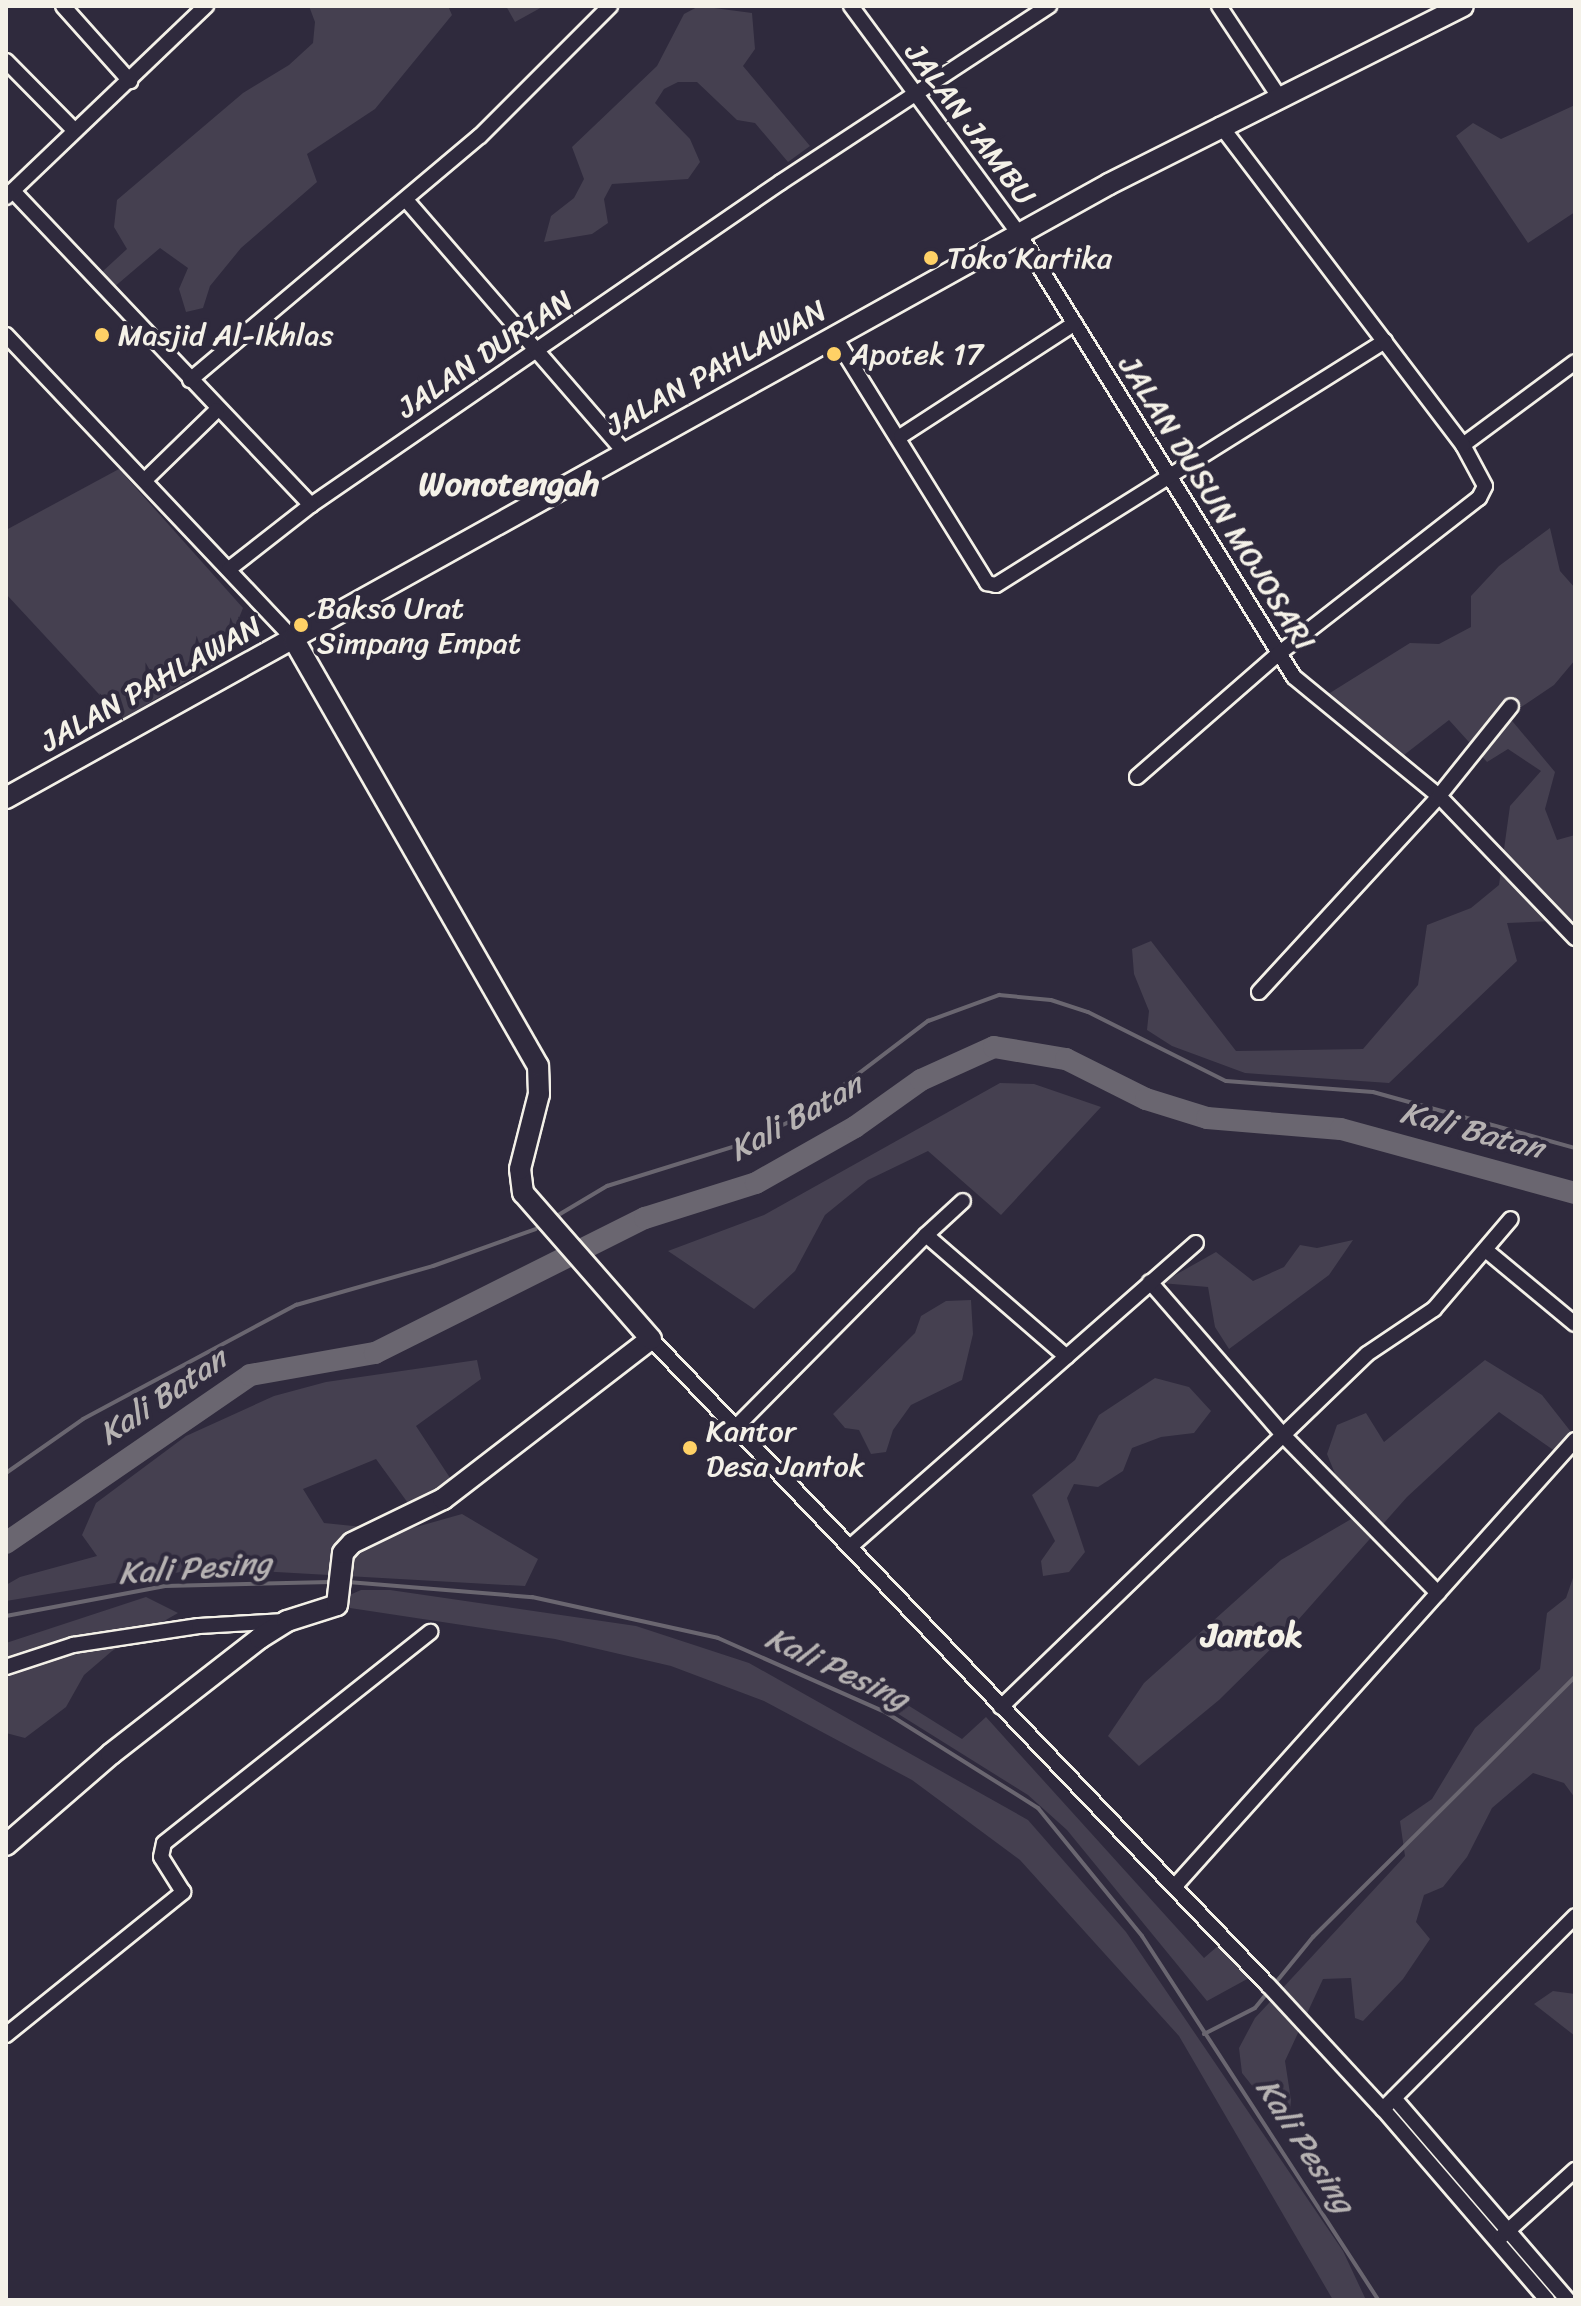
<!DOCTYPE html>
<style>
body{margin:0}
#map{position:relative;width:1581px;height:2306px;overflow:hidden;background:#2f2a3d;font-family:Sriracha,sans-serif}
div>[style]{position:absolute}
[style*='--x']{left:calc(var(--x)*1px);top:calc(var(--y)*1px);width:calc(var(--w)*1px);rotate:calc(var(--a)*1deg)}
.green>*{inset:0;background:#454050}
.stream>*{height:4px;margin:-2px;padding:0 2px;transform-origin:2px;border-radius:2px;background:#6a6670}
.river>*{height:22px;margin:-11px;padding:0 11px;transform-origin:11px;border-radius:11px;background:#6a6670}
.roads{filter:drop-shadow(2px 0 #f4f1e8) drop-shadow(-2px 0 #f4f1e8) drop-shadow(0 2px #f4f1e8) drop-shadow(0 -2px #f4f1e8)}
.street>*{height:14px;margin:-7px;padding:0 7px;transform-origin:7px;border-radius:7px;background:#2f2a3d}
.secondary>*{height:20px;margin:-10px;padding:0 10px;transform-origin:10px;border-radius:10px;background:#2f2a3d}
.dots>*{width:22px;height:22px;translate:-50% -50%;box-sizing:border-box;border:4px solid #2f2a3d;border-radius:50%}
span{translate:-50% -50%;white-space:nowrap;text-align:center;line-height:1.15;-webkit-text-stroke:8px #2f2a3d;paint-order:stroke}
.street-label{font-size:30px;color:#f4f1e8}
.poi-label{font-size:30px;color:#f4f1e8}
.left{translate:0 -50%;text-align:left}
.water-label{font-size:32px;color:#b6b2b2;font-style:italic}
.quarter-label{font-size:34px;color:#f4f1e8;font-weight:700}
.frame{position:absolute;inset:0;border:8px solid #f4f1e8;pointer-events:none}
</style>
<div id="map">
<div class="green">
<div style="clip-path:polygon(309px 6px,448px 6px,452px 15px,375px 109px,307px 154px,317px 182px,241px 248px,210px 286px,203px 308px,186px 312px,179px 289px,188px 268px,160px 248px,113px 288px,102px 272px,127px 249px,114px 227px,117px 200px,243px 93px,289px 65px,313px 43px,315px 22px)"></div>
<div style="clip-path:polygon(506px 6px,544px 6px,515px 22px)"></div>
<div style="clip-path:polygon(699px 6px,752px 13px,755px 49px,743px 66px,810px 146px,788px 162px,755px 123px,737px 120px,697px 82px,678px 82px,664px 89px,655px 103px,690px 139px,700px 162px,688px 179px,612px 184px,604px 199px,608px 223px,592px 234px,544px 242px,551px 216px,574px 198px,584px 179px,572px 147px,657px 66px,684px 14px)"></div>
<div style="clip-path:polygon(1575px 105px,1575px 212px,1528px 243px,1456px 136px,1473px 123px,1501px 139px)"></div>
<div style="clip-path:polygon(119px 469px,243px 608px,222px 660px,122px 719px,6px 594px,6px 530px)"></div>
<div style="clip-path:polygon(1550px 528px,1560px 571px,1575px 588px,1575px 660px,1554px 685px,1508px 716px,1555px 772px,1545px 809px,1557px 840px,1575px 835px,1575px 920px,1507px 923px,1517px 961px,1389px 1083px,1245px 1073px,1172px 1046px,1147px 1030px,1149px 1011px,1134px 974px,1132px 949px,1151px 941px,1236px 1051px,1363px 1049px,1418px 985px,1427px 925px,1471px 908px,1499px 885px,1510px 806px,1541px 771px,1508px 749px,1487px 762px,1449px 720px,1395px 762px,1325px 696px,1410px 643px,1439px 644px,1471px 627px,1471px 596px,1499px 566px)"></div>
<div style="clip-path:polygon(1000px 1083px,1034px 1084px,1101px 1107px,1001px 1215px,928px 1151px,868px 1180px,825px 1215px,795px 1271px,754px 1309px,668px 1251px,764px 1215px)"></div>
<div style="clip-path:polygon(1353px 1240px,1329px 1275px,1229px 1349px,1215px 1327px,1208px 1287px,1161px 1283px,1216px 1252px,1253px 1281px,1284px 1267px,1300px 1245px,1317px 1248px)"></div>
<div style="clip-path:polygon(971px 1300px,973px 1334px,962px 1380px,911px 1405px,893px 1430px,886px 1452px,871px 1454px,859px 1430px,845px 1428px,833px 1414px,915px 1333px,921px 1316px,946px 1301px)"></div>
<div style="clip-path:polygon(477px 1360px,481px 1379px,416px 1426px,454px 1484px,413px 1510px,376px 1459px,303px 1489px,324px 1523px,402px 1531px,462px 1514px,538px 1559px,525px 1586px,205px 1568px,6px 1601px,6px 1585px,20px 1577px,97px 1556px,82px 1535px,96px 1503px,186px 1436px,274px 1396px,326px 1382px)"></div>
<div style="clip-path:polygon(1485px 1360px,1542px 1395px,1575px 1437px,1559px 1454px,1499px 1412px,1407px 1497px,1283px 1637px,1219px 1700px,1139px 1766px,1108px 1736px,1144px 1683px,1281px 1560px,1353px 1518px,1327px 1454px,1337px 1425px,1366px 1413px,1384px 1442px)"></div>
<div style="clip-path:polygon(1155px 1378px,1189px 1387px,1211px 1411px,1194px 1433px,1161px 1437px,1132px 1448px,1123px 1471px,1098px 1487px,1074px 1484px,1067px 1498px,1085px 1552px,1069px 1572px,1043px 1576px,1041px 1561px,1055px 1541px,1032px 1495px,1075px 1460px,1099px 1415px)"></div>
<div style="clip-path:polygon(1575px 1572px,1575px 1798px,1564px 1783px,1533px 1773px,1492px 1808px,1467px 1857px,1443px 1887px,1424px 1895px,1416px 1922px,1430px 1939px,1403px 1979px,1363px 2021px,1355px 2018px,1351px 1978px,1323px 1979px,1285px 2061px,1291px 2100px,1288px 2131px,1242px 2073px,1239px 2048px,1255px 2018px,1405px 1856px,1400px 1821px,1432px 1799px,1475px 1728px,1540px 1669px,1547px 1613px,1566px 1598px)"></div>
<div style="clip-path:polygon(361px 1590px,390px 1590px,636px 1626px,749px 1663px,1028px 1820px,1126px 1932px,1343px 2251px,1366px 2300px,1333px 2300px,1179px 2036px,1020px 1860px,912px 1780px,764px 1701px,671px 1666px,555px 1639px,350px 1608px,345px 1597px)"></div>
<div style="clip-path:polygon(146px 1597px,178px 1613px,112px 1651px,84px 1675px,66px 1707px,25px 1738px,6px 1733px,6px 1643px)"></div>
<div style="clip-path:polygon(890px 1694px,962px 1739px,986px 1717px,1204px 1958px,1219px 1945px,1249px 1978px,1207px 2001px,1067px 1830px,1028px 1795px,884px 1705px)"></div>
<div style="clip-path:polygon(1553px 1991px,1575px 1994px,1575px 2036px,1534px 2004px)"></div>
</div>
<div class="stream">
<div style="--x:555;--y:1217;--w:61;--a:-30.8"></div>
<div style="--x:607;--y:1186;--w:141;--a:-17.3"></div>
<div style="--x:742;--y:1144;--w:68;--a:-25.1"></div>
<div style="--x:804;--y:1115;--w:156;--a:-37.2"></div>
<div style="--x:928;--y:1021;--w:76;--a:-20.1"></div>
<div style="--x:999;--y:995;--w:52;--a:5.5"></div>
<div style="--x:1051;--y:1000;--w:39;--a:18"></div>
<div style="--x:1088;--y:1012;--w:154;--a:26.6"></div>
<div style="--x:1226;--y:1081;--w:147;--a:4.3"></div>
<div style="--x:1373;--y:1092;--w:210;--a:15.5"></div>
<div style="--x:6;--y:1473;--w:94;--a:-35"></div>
<div style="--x:83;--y:1419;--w:242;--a:-28.2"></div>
<div style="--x:296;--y:1305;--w:142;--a:-15.9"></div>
<div style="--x:433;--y:1266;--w:109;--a:-19.8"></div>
<div style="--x:348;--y:1582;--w:185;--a:4.7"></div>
<div style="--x:532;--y:1597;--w:190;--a:12.4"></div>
<div style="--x:718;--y:1638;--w:183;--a:23.9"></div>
<div style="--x:885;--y:1712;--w:181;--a:32.1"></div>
<div style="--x:1038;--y:1808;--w:165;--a:50.9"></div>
<div style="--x:1142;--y:1936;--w:434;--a:57"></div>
<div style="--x:6;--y:1616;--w:162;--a:-10.7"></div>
<div style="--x:165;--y:1586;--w:166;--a:-1.4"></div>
<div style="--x:1204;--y:2034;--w:57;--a:-27"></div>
<div style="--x:1255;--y:2008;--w:92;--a:-50.8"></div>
<div style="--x:1313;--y:1937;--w:369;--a:-44.8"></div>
</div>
<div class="river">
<div style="--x:6;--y:1543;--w:296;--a:-34.5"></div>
<div style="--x:250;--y:1375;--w:127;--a:-10"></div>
<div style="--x:375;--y:1353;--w:302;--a:-26.6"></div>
<div style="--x:645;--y:1218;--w:116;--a:-17.5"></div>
<div style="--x:756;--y:1183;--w:114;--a:-29.5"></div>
<div style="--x:855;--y:1127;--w:81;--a:-35.5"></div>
<div style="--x:921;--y:1080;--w:80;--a:-24.3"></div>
<div style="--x:994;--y:1047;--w:73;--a:9.5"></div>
<div style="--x:1066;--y:1059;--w:89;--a:26.6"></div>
<div style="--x:1146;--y:1099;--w:64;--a:17.3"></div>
<div style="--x:1207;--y:1118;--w:134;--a:4.7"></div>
<div style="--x:1341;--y:1129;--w:243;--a:15.3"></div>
</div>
<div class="roads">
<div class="street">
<div style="--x:63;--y:6;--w:101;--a:48.2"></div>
<div style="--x:851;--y:6;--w:283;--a:53.6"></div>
<div style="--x:1019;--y:234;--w:521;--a:58.17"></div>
<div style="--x:1294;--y:677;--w:188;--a:39.4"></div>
<div style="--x:1439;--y:796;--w:197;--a:46.2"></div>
<div style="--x:1219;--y:6;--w:107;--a:56.5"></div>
<div style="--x:6;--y:61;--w:98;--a:45.4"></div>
<div style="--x:13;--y:191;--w:433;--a:46.5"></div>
<div style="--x:311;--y:505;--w:570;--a:-34.5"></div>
<div style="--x:781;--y:182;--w:321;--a:-33.3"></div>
<div style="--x:6;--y:197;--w:277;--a:-43.7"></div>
<div style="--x:407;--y:201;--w:333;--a:49.1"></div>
<div style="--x:6;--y:335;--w:419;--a:46.6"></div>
<div style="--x:834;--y:336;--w:291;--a:58.2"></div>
<div style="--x:987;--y:583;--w:9;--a:13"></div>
<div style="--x:996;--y:585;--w:459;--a:-32.1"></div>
<div style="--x:190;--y:380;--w:379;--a:-40.1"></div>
<div style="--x:480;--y:136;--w:184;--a:-45"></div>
<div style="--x:901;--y:436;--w:207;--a:-33"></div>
<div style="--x:1463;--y:445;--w:139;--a:-36.5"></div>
<div style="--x:145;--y:480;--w:100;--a:-44.2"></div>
<div style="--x:229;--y:569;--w:104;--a:-38"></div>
<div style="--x:1137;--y:777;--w:186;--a:-41.1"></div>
<div style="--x:1277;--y:655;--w:256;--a:-37.9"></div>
<div style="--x:1479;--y:498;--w:13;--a:-63"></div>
<div style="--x:1485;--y:486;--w:47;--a:-118.2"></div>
<div style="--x:1463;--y:445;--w:402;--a:-127.2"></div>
<div style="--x:1259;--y:992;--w:266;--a:-47.4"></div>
<div style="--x:1439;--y:796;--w:115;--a:-51.3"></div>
<div style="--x:926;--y:1235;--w:50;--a:-42.6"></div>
<div style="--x:1487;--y:1251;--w:114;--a:39.7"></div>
<div style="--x:1150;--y:1282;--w:204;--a:49"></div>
<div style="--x:1284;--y:1436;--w:220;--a:45.6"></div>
<div style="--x:651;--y:1339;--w:893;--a:46.32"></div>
<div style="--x:1268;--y:1985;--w:169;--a:47.2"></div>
<div style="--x:1383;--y:2109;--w:252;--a:49.3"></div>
<div style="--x:736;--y:1427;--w:270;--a:-45.3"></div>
<div style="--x:926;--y:1235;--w:186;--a:40.9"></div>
<div style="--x:851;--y:1546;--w:459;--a:-41.3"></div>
<div style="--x:6;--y:1667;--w:71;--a:-18.2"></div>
<div style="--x:73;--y:1645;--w:127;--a:-8.6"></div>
<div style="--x:199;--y:1626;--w:86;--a:-3.3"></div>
<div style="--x:1001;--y:1707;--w:508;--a:-43.96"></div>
<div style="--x:1367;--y:1354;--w:81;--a:-33.9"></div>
<div style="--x:1434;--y:1309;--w:118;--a:-49.5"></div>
<div style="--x:1175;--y:1886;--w:599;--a:-48.11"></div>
<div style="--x:6;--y:2035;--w:228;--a:-38.9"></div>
<div style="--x:183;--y:1892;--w:41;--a:-122.2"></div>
<div style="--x:161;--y:1857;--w:14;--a:-78"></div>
<div style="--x:164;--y:1843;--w:340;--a:-38.4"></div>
<div style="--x:1394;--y:2098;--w:267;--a:49.3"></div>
<div style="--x:1383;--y:2109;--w:272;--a:-45.1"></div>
<div style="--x:1501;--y:2237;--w:100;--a:-42.2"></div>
</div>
<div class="secondary">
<div style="--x:6;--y:798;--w:1262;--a:-29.1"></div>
<div style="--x:1109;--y:184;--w:396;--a:-26.7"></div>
<div style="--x:6;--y:1845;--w:139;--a:-40.9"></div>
<div style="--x:111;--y:1754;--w:189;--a:-37.9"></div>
<div style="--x:260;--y:1638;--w:32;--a:-32"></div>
<div style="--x:287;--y:1621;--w:52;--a:-17.7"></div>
<div style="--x:337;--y:1605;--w:52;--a:-83.4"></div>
<div style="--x:343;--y:1553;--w:13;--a:-48"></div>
<div style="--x:352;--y:1543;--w:101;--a:-25.8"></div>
<div style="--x:443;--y:1499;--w:262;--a:-37.6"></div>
<div style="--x:651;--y:1339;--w:194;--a:-131.2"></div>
<div style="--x:523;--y:1193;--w:24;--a:-97"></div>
<div style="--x:520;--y:1169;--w:77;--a:-75.8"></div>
<div style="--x:539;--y:1094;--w:28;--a:-92"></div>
<div style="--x:538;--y:1066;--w:491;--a:-119.8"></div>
</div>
</div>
<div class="dots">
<div style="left:931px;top:258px;background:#ffd166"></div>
<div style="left:102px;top:335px;background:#ffd166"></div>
<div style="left:834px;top:354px;background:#ffd166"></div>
<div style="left:301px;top:625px;background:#ffd166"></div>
<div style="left:690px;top:1448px;background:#ffd166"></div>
</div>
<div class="street-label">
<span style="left:970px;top:124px;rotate:53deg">JALAN JAMBU</span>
<span style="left:485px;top:354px;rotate:-34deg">JALAN DURIAN</span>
<span style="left:716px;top:368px;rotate:-29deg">JALAN PAHLAWAN</span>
<span style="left:1217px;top:503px;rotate:58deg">JALAN DUSUN MOJOSARI</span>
<span style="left:151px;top:684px;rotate:-29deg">JALAN PAHLAWAN</span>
</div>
<div class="poi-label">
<span class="left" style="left:947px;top:258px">Toko Kartika</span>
<span class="left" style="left:118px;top:335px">Masjid Al-Ikhlas</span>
<span class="left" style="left:850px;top:354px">Apotek 17</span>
<span class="left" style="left:317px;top:625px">Bakso Urat<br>Simpang Empat</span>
<span class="left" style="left:706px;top:1448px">Kantor<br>Desa Jantok</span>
</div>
<div class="water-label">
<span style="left:796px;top:1118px;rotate:-29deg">Kali Batan</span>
<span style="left:1472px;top:1131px;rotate:15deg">Kali Batan</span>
<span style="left:163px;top:1397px;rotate:-34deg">Kali Batan</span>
<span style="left:195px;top:1569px;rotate:-4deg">Kali Pesing</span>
<span style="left:837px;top:1669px;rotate:25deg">Kali Pesing</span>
<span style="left:1305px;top:2146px;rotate:57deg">Kali Pesing</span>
</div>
<div class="quarter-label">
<span style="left:509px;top:485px">Wonotengah</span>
<span style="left:1252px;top:1636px">Jantok</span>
</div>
<div class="frame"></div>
</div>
